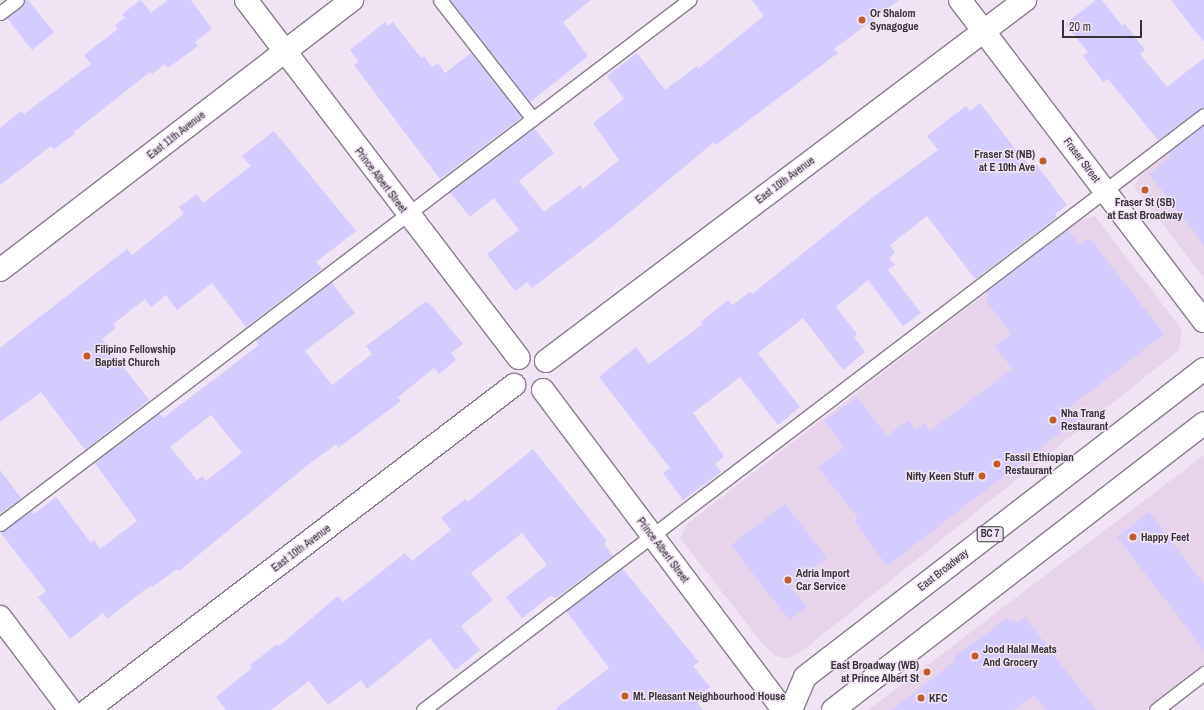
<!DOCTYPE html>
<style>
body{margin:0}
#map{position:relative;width:1204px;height:710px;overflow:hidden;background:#f0e3f3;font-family:"Archivo Narrow",sans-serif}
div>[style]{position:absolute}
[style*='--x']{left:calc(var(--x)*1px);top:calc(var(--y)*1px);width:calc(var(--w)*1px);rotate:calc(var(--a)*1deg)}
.built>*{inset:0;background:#e7d4eb}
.building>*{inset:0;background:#d4cbfe}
.roads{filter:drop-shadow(1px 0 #8a7e8d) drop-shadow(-1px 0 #8a7e8d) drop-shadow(0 1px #8a7e8d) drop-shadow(0 -1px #8a7e8d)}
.lane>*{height:13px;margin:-6.5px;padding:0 6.5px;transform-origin:6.5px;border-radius:6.5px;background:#fff}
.street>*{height:22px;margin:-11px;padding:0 11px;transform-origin:11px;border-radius:11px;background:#fff}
.secondary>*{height:22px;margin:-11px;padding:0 11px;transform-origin:11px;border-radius:11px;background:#fff}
.primary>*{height:22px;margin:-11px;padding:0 11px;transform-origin:11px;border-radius:11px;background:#fff}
.dots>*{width:11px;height:11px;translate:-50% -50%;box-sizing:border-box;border:2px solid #f0e3f3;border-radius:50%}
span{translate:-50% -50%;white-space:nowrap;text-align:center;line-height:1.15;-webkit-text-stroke:3px #f0e3f3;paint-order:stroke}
.shield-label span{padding:1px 3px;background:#f0e3f3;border:1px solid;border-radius:3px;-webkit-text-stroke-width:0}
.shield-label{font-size:10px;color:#373238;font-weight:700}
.poi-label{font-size:11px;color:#373238;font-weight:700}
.left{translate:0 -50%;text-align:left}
.right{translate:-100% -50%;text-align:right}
.street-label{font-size:11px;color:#373238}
.scale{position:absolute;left:1062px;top:20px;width:80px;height:18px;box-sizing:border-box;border:2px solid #373238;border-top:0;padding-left:5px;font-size:12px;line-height:14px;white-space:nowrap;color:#373238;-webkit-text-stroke:3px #f0e3f3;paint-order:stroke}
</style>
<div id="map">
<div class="built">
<div style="clip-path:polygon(1204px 125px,1204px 278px,1134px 187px,1140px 175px)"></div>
<div style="clip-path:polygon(1095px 216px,1182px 330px,1179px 350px,807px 647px,794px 656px,785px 658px,776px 656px,766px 648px,680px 538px,688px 523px,1081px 220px)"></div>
<div style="clip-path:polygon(1204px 455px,1204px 666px,1145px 710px,868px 710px)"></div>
</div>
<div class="building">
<div style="clip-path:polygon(25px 0,28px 0,54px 32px,32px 50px,7px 18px,22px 6px)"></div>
<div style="clip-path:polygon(141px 0,151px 13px,168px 0,191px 0,212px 29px,195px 42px,198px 46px,168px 68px,165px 64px,152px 74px,150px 72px,74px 132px,75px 134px,54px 149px,51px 146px,0 185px,0 128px,21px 111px,24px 114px,91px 64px,84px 55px,118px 29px,115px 25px,125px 18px,122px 14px)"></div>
<div style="clip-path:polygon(450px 0,591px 0,563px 22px,588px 56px,530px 102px)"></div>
<div style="clip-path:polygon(752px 0,899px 0,834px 49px,838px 53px,716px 145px,714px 142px,612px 227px,532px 288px,527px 282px,515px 291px,487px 254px,519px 230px,494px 198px,470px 217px,450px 192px,534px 128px,554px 153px,519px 181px,544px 212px,580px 185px,583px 189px,619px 160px,593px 123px,624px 99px,607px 76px,637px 53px,665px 90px,697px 66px,698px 69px,764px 16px)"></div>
<div style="clip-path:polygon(1096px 0,1102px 0,1122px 26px,1125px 24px,1145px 50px,1140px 54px,1167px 87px,1204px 58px,1204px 107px,1158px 140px,1108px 79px,1103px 82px,1083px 56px,1088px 52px,1065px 24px)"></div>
<div style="clip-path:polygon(1171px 0,1204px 0,1204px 42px)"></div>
<div style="clip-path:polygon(385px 22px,388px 26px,393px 22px,421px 58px,424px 56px,432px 67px,438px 63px,445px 73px,471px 53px,522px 117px,440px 179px,354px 65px,359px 62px,350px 50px)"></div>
<div style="clip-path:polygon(980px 103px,1012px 145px,1031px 167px,1036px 164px,1067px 205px,1055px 214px,1057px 217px,975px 279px,927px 216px,890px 245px,895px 253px,889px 258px,895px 265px,888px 270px,921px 313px,903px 326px,868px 280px,836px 307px,857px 334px,854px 337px,865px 352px,843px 370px,803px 318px,758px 353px,800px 407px,778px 425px,740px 377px,693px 413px,724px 456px,715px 464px,721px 472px,683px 500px,663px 473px,670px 468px,599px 377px,636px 347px,649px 364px,703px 324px,701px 322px,728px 300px,732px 305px,750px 292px,752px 294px,877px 194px,938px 150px,927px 136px,966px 106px,970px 111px)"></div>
<div style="clip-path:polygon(1204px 125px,1204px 245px,1149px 174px,1171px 157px,1168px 153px)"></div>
<div style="clip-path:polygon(274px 131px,356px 231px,316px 262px,322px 269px,246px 327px,212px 283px,177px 310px,166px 295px,151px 307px,145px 299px,113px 324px,116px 328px,102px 339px,149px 400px,85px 450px,41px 392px,0 422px,0 348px,127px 249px,132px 255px,184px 214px,179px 207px,197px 194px,203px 203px,251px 166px,242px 156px)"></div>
<div style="clip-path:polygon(1067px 229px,1080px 245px,1090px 238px,1164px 334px,1069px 408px,1078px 419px,887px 566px,854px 521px,858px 518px,818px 467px,844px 447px,824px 421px,857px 397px,887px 436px,908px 420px,915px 429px,924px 423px,930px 431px,1012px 369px,995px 346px,1011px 334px,985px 299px,989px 296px,985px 292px)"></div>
<div style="clip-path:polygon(evenodd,331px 282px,355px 313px,305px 351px,332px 385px,372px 354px,366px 346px,425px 302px,430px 304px,463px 344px,451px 353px,456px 360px,439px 374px,434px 368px,398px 397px,401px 401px,338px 448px,336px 444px,304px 468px,179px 571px,177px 569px,152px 587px,151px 585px,107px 619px,103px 613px,70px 639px,38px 597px,46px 591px,0 532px,31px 510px,34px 514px,56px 497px,91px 543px,94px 540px,100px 549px,137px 521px,94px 462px,159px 413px,163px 418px,229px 368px,259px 345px,255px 340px,331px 282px,211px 415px,242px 453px,206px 481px,202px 476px,197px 480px,170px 447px,211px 415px)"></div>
<div style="clip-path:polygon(533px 449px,607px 541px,604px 544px,613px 556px,556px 598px,550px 596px,522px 618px,506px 597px,547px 565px,522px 533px,471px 573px,493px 600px,461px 626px,480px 650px,455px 670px,430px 638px,367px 689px,361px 680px,328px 705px,309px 681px,271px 710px,226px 710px,216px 697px,252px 668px,250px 665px,277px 644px,279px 646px,338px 596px,343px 602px,405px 553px,412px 561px,451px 530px,441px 518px,465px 499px,468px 502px)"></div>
<div style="clip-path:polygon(0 470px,21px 498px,0 514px)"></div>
<div style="clip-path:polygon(785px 504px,827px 558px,790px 586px,806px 607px,789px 620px,731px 545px)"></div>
<div style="clip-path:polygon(1149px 512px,1204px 584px,1204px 650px,1117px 537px)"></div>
<div style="clip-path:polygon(622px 568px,699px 662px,693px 666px,710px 687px,694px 699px,703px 710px,554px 710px,609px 668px,566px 611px)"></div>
<div style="clip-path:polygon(1025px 617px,1096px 710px,1045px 710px,1034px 695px,1014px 710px,892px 710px,956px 660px,954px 657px,1006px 619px,1018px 623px)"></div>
</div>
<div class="roads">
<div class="lane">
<div style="--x:440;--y:0;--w:151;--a:52"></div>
<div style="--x:0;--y:13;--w:21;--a:-37"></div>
<div style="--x:0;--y:524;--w:866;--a:-37.25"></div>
<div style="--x:423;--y:710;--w:982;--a:-37.3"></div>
<div style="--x:1156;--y:710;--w:61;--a:-37.6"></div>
</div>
<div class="street">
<div style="--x:246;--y:0;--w:450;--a:52.7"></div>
<div style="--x:0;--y:270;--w:444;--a:-37.5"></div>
<div style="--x:546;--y:361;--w:600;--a:-37"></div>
<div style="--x:543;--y:390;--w:400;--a:53.1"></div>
<div style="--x:0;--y:617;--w:116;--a:53"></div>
<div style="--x:88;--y:710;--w:536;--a:-37.34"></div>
</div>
<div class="secondary">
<div style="--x:960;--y:0;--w:403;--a:52.8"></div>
</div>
<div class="primary">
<div style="--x:791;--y:710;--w:36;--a:-67"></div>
<div style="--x:805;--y:677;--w:504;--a:-37.67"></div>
<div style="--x:833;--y:710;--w:469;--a:-37.7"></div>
</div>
</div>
<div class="dots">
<div style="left:862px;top:20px;background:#c15c2b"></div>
<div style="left:1043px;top:161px;background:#c15c2b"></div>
<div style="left:1145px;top:190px;background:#c15c2b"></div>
<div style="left:87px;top:356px;background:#c15c2b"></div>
<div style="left:1053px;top:420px;background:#c15c2b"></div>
<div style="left:997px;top:464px;background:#c15c2b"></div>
<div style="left:982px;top:476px;background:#c15c2b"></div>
<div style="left:1133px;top:537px;background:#c15c2b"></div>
<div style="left:788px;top:580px;background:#c15c2b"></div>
<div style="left:975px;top:656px;background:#c15c2b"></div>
<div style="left:927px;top:672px;background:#c15c2b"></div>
<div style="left:625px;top:696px;background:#c15c2b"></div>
<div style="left:921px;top:698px;background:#c15c2b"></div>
</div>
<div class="shield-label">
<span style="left:990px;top:534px">BC 7</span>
</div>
<div class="poi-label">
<span class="left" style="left:870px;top:20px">Or Shalom<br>Synagogue</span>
<span class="right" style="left:1035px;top:161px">Fraser St (NB)<br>at E 10th Ave</span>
<span style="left:1145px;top:209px">Fraser St (SB)<br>at East Broadway</span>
<span class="left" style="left:95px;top:356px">Filipino Fellowship<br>Baptist Church</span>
<span class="left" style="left:1061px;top:420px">Nha Trang<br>Restaurant</span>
<span class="left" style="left:1005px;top:464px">Fassil Ethiopian<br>Restaurant</span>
<span class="right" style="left:974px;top:476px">Nifty Keen Stuff</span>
<span class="left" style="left:1141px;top:537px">Happy Feet</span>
<span class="left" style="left:796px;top:580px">Adria Import<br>Car Service</span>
<span class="left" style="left:983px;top:656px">Jood Halal Meats<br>And Grocery</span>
<span class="right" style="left:919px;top:672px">East Broadway (WB)<br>at Prince Albert St</span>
<span class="left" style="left:633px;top:696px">Mt. Pleasant Neighbourhood House</span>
<span class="left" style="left:929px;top:698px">KFC</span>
</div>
<div class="street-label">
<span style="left:176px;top:135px;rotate:-38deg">East 11th Avenue</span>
<span style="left:1082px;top:160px;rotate:53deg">Fraser Street</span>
<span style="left:381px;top:180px;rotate:53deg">Prince Albert Street</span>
<span style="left:785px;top:180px;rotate:-37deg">East 10th Avenue</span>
<span style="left:301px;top:548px;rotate:-37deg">East 10th Avenue</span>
<span style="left:663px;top:550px;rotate:53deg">Prince Albert Street</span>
<span style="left:943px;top:570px;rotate:-38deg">East Broadway</span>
</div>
<div class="scale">20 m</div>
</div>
